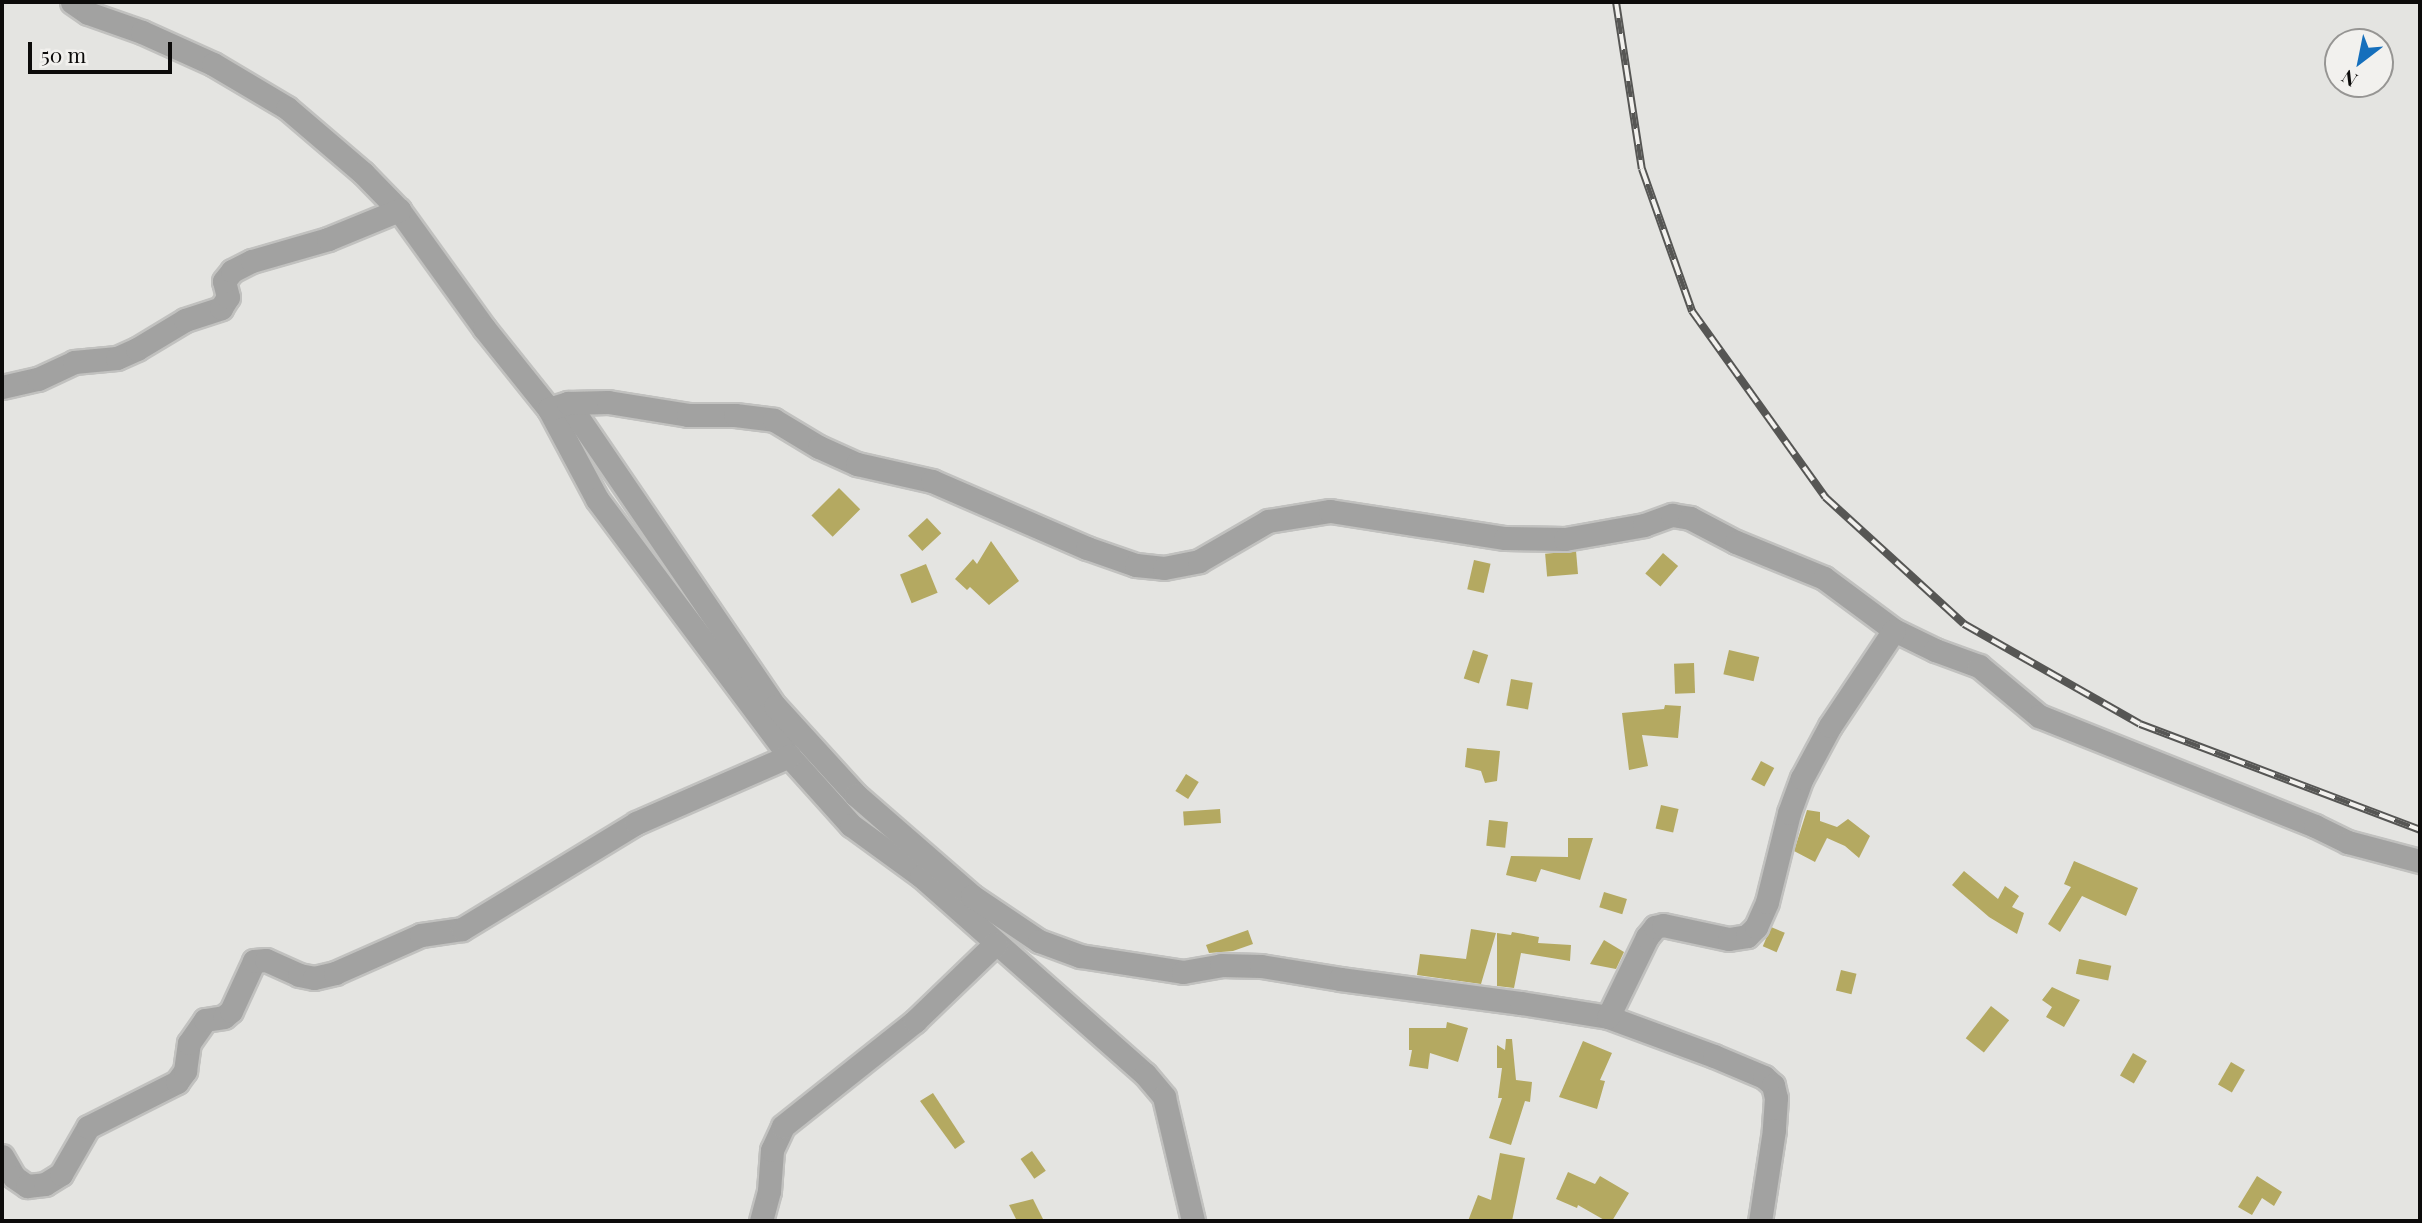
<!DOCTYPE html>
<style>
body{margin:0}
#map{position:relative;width:2422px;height:1223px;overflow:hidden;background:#e4e4e1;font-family:"Playfair Display",serif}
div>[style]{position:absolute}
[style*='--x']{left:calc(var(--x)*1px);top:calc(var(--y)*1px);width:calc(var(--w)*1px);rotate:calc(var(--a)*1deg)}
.building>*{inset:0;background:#b4a961;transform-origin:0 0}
.roads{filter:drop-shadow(2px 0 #c1c1bf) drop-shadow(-2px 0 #c1c1bf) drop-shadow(0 2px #c1c1bf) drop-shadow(0 -2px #c1c1bf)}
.street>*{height:23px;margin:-11.5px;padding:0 11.5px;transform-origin:11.5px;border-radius:11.5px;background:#a2a2a1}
.rail>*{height:8px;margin-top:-4px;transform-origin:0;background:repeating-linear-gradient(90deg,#f2f1ee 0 16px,#565654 0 32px);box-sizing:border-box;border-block:2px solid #565654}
span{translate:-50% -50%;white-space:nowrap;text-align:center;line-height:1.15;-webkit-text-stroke:7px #f2f1ee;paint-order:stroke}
.frame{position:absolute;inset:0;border:4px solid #0c0b0a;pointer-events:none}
.north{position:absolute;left:2324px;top:28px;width:70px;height:70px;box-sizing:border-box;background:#f2f1ee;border:2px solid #969593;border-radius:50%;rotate:212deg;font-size:19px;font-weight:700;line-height:28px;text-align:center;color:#0c0b0a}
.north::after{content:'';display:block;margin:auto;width:24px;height:32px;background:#156fbc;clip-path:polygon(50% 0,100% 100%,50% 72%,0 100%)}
.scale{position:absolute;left:28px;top:42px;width:144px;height:32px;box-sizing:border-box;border:4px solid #0c0b0a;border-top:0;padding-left:9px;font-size:21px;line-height:24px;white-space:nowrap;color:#0c0b0a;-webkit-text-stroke:5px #f2f1ee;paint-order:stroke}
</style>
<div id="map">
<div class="building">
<div style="left:839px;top:488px;width:30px;height:39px;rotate:45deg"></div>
<div style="left:927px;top:518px;width:21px;height:26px;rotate:47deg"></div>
<div style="clip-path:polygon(991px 541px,1019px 581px,989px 605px,970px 587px,967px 590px,955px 579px,973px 559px,977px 564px)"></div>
<div style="left:1576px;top:551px;width:23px;height:31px;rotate:85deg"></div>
<div style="left:1663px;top:553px;width:20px;height:27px;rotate:41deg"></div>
<div style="left:1474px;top:560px;width:17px;height:30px;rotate:13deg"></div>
<div style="left:926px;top:564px;width:31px;height:28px;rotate:68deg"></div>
<div style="left:1473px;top:650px;width:16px;height:30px;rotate:18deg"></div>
<div style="left:1729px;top:650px;width:31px;height:25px;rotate:13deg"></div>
<div style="left:1694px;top:663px;width:30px;height:20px;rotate:88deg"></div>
<div style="left:1511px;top:679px;width:22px;height:27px;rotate:10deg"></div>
<div style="clip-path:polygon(1665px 705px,1681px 706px,1678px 738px,1642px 735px,1648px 766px,1629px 770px,1622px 713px,1664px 709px)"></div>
<div style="clip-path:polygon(1467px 748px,1500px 751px,1497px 781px,1485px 783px,1481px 771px,1465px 767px)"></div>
<div style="left:1761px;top:761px;width:15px;height:21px;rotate:28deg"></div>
<div style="left:1186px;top:774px;width:15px;height:20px;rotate:32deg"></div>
<div style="left:1661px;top:805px;width:18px;height:24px;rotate:13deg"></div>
<div style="left:1220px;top:809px;width:14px;height:37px;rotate:86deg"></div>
<div style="clip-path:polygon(1807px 810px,1820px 812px,1820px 821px,1837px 827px,1848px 819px,1870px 836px,1859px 858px,1845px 846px,1827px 838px,1815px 862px,1794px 851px)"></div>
<div style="left:1489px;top:820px;width:19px;height:26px;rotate:6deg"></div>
<div style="clip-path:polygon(1568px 838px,1593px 838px,1580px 880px,1541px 869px,1536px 882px,1506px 875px,1511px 856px,1568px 857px)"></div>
<div style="clip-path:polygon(2074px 861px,2138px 888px,2126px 916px,2082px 896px,2060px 932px,2048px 924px,2071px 887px,2064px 884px)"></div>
<div style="clip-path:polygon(1964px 871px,1998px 899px,2005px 886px,2019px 896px,2012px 907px,2024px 913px,2017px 934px,1989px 917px,1952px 885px)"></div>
<div style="left:1604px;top:892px;width:24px;height:16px;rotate:17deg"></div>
<div style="left:1771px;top:927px;width:15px;height:21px;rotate:23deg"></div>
<div style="clip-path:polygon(1471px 929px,1496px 933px,1481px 984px,1417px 975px,1420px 954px,1466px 959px)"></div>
<div style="clip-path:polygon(1248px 930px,1253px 944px,1233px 951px,1209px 953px,1206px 945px)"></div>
<div style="clip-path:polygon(1512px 932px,1539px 937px,1538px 943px,1571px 945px,1570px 961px,1521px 953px,1514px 988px,1497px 986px,1497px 933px,1511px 935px)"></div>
<div style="clip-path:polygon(1604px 940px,1624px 952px,1616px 969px,1590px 964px)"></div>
<div style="left:2079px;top:959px;width:33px;height:15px;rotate:12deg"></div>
<div style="left:1841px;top:970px;width:16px;height:21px;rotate:14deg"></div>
<div style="clip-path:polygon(2052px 987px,2080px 1000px,2064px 1027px,2046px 1017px,2052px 1007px,2042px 1000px)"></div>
<div style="left:1991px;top:1006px;width:23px;height:41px;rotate:38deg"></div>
<div style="clip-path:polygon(1447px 1022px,1468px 1028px,1458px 1062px,1430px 1053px,1428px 1069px,1409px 1066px,1412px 1050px,1409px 1050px,1409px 1028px,1446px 1028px)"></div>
<div style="clip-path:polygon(1506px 1039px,1512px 1039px,1516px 1080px,1532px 1082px,1530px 1102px,1525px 1101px,1511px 1145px,1489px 1138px,1502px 1098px,1498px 1098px,1502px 1068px,1497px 1068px,1497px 1045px,1505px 1050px)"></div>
<div style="clip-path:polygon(1583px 1041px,1612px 1053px,1600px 1080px,1605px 1081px,1597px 1109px,1559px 1097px)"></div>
<div style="left:2133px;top:1053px;width:16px;height:26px;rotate:30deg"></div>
<div style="left:2231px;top:1062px;width:16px;height:26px;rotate:30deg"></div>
<div style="clip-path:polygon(933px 1093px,965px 1142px,955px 1149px,920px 1101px)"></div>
<div style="left:1032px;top:1151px;width:24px;height:14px;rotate:55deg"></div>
<div style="clip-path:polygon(1500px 1153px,1525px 1158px,1512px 1221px,1468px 1221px,1478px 1195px,1491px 1200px)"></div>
<div style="clip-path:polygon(1568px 1172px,1595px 1184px,1600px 1176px,1629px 1193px,1612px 1221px,1606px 1221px,1578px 1205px,1577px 1208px,1556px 1199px)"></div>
<div style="clip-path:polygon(2257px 1176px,2282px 1192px,2274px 1206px,2262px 1198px,2252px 1215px,2238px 1207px)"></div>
<div style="clip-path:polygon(1033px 1199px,1044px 1221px,1017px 1221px,1009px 1205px)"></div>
</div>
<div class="roads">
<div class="street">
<div style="--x:72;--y:2;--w:19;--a:35"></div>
<div style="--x:88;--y:13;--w:57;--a:19.4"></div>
<div style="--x:142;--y:32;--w:78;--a:24.3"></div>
<div style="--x:213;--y:64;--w:86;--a:30.7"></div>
<div style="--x:287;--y:108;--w:100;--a:40.5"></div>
<div style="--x:363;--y:173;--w:52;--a:45.8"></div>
<div style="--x:399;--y:210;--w:145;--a:54.2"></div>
<div style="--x:484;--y:328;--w:104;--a:51.3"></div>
<div style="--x:549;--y:409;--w:102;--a:61.9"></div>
<div style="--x:597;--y:499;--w:321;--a:53.2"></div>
<div style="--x:789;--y:756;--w:93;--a:48.1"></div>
<div style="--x:851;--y:825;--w:87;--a:36.1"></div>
<div style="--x:921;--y:876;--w:299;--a:41.5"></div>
<div style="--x:1145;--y:1074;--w:30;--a:50"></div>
<div style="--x:1164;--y:1097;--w:127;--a:76.8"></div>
<div style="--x:2;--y:387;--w:37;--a:-13"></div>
<div style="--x:38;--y:379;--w:40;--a:-25"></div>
<div style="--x:74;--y:362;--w:43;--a:-5.3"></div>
<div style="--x:117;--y:358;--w:22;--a:-24"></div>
<div style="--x:137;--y:349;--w:56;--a:-31.1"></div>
<div style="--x:185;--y:320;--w:38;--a:-18"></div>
<div style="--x:221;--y:308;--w:13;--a:-58"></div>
<div style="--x:228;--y:297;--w:16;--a:-104"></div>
<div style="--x:224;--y:281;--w:13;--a:-51"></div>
<div style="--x:232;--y:271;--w:22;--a:-27"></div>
<div style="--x:252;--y:261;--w:79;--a:-16.1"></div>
<div style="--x:328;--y:239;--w:77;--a:-22.2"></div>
<div style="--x:568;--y:403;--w:367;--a:55.7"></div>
<div style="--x:775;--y:706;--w:120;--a:47.7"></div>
<div style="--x:856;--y:795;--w:154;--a:41"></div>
<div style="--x:972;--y:896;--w:81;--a:33.9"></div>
<div style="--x:1039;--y:941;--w:44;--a:20.1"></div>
<div style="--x:1080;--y:956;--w:104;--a:8.8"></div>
<div style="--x:1183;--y:972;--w:39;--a:-10"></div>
<div style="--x:1221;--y:965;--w:40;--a:1.4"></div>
<div style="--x:1261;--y:966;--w:80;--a:9.3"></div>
<div style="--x:1340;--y:979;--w:183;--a:7.6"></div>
<div style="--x:1521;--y:1003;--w:88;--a:9.1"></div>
<div style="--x:1608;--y:1017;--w:113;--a:20.2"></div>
<div style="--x:1714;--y:1056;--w:54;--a:22.8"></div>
<div style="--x:1764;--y:1077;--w:12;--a:42"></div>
<div style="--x:1773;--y:1085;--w:13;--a:77"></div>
<div style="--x:1776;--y:1098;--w:32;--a:94"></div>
<div style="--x:1774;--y:1130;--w:92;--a:98.7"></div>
<div style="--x:549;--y:409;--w:20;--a:-18"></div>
<div style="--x:568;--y:403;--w:40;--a:-1.4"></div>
<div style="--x:608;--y:402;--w:81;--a:9.2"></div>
<div style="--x:688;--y:415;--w:47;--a:0"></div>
<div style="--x:735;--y:415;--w:39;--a:7"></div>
<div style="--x:774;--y:420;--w:52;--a:31"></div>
<div style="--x:819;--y:447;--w:42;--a:24.1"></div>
<div style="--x:857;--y:464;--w:77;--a:12.8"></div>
<div style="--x:932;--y:481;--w:169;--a:23.4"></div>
<div style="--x:1087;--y:548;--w:52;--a:19.1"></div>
<div style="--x:1136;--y:565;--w:28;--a:6"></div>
<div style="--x:1164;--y:568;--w:36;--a:-11"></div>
<div style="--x:1199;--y:561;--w:80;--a:-30.1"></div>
<div style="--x:1268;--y:521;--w:63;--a:-9.2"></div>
<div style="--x:1330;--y:511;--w:177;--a:8.8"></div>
<div style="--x:1505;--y:538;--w:60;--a:1"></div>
<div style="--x:1565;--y:539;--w:80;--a:-10"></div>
<div style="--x:1644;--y:525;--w:30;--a:-20"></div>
<div style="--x:1672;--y:515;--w:18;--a:9"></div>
<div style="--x:1690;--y:518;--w:52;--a:27.6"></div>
<div style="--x:1736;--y:542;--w:95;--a:22.2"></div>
<div style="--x:1824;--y:578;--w:87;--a:36.6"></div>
<div style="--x:1894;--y:630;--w:46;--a:26"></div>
<div style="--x:1935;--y:650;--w:47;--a:20"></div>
<div style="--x:1979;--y:666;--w:78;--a:39.8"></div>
<div style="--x:2039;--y:716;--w:297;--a:21.7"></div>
<div style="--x:2315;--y:826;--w:37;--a:26"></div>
<div style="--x:2348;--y:842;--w:74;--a:14.8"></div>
<div style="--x:1608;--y:1017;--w:89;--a:-64"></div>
<div style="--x:1647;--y:937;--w:13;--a:-51"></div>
<div style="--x:1655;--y:927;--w:8;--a:-14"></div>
<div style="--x:1663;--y:925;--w:67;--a:12"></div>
<div style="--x:1729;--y:939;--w:18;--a:-9"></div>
<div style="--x:1747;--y:936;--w:13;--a:-45"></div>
<div style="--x:1756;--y:927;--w:27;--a:-66"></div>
<div style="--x:1767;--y:902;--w:92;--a:-76.1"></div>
<div style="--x:1789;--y:813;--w:37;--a:-70"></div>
<div style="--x:1802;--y:778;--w:59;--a:-61.7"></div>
<div style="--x:1830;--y:726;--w:115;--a:-56.3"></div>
<div style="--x:2;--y:1156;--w:24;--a:60"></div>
<div style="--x:14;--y:1177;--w:16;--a:35"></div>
<div style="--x:27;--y:1186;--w:18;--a:-6"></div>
<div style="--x:45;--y:1184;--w:19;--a:-32"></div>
<div style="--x:61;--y:1174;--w:54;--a:-60.1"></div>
<div style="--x:88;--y:1127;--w:100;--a:-26.8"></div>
<div style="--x:177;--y:1082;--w:14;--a:-54"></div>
<div style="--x:185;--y:1071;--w:28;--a:-82"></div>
<div style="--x:189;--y:1043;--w:28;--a:-55"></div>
<div style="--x:205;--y:1020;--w:19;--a:-9"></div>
<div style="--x:224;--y:1017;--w:9;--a:-41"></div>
<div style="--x:231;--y:1011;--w:55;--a:-65.3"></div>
<div style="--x:254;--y:961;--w:12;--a:-5"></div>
<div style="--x:266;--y:960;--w:36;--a:24"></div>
<div style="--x:299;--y:975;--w:15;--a:11"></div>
<div style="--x:314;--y:978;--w:22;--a:-13"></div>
<div style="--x:335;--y:973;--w:94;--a:-23.8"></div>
<div style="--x:421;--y:935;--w:41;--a:-8.3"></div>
<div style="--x:462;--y:929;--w:204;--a:-31.3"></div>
<div style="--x:636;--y:823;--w:167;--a:-23.6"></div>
<div style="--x:761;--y:1221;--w:31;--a:-75"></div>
<div style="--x:769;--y:1191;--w:41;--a:-85.8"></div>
<div style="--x:772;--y:1150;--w:26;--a:-65"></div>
<div style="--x:783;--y:1126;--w:169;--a:-38.5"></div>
<div style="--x:915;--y:1021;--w:112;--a:-43.9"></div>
</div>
</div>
<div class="rail">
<div style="--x:1616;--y:2;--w:169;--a:81.2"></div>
<div style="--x:1642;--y:169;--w:151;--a:70.6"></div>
<div style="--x:1692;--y:311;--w:229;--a:54.4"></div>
<div style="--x:1825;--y:497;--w:188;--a:42.4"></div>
<div style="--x:1964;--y:624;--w:202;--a:29.6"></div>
<div style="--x:2140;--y:724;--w:299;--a:20.7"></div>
</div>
<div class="frame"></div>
<div class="north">N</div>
<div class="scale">50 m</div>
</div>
